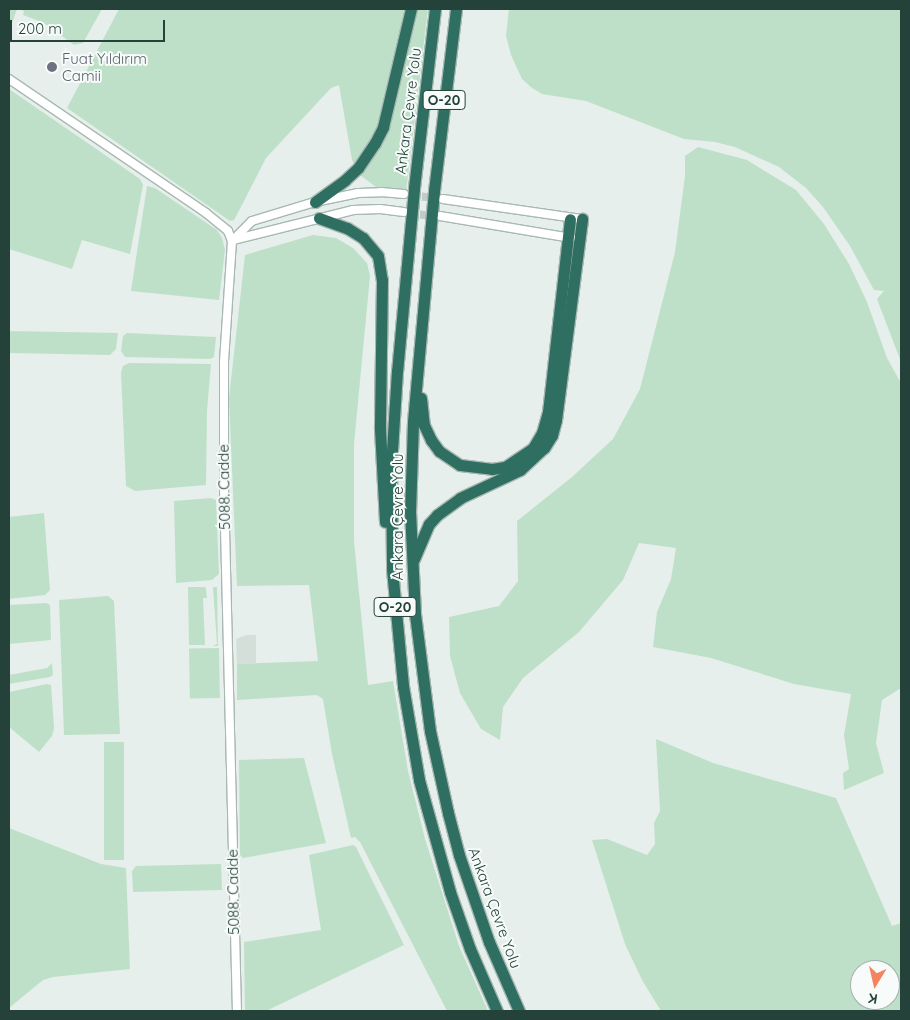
<!DOCTYPE html>
<meta charset="utf-8">
<style>
body{margin:0}
#map{position:relative;width:910px;height:1020px;overflow:hidden;background:#e6efeb;font-family:Quicksand,sans-serif}
div>[style]{position:absolute}
[style*='--x']{left:calc(var(--x)*1px);top:calc(var(--y)*1px);width:calc(var(--w)*1px);rotate:calc(var(--a)*1deg)}
.built>*{inset:0;background:#d4dfda}
.green>*{inset:0;background:#bfe0c8;transform-origin:0 0}
.minor-tunnel>*{height:8px;margin-top:-4px;transform-origin:0;background:repeating-linear-gradient(90deg,#bfccc8 0 8px,transparent 0 12px)}
.roads{filter:drop-shadow(1px 0 #a8b8b2) drop-shadow(-1px 0 #a8b8b2) drop-shadow(0 1px #a8b8b2) drop-shadow(0 -1px #a8b8b2)}
.minor>*{height:8px;margin:-4px;padding:0 4px;transform-origin:4px;border-radius:4px;background:#fff}
.highway>*{height:11px;margin:-5.5px;padding:0 5.5px;transform-origin:5.5px;border-radius:5.5px;background:#2f6f62}
.dots>*{width:14px;height:14px;translate:-50% -50%;box-sizing:border-box;border:2px solid #f7fbf9;border-radius:50%}
span{translate:-50% -50%;white-space:nowrap;text-align:center;line-height:1.15;-webkit-text-stroke:4px #f7fbf9;paint-order:stroke}
.shield-label span{padding:1px 4px;background:#f7fbf9;border:1px solid;border-radius:4px;-webkit-text-stroke-width:0}
.shield-label{font-size:14px;color:#24423a;font-weight:700}
.worship-label{font-size:15px;color:#5b616d}
.left{translate:0 -50%;text-align:left}
.street-label{font-size:15px;color:#24423a}
.frame{position:absolute;inset:0;border:10px solid #24423a;pointer-events:none}
.north{position:absolute;left:850px;top:960px;width:50px;height:50px;box-sizing:border-box;background:#f7fbf9;border:1px solid #a3b1ad;border-radius:50%;rotate:189deg;font-size:14px;font-weight:700;line-height:20px;text-align:center;color:#24423a}
.north::after{content:'';display:block;margin:auto;width:18px;height:22px;background:#f4845f;clip-path:polygon(50% 0,100% 100%,50% 72%,0 100%)}
.scale{position:absolute;left:10px;top:20px;width:155px;height:22px;box-sizing:border-box;border:2px solid #24423a;border-top:0;padding-left:6px;font-size:15px;line-height:18px;white-space:nowrap;color:#24423a;-webkit-text-stroke:4px #f7fbf9;paint-order:stroke}
</style>
<div id="map">
<div class="built">
<div style="clip-path:polygon(246px 635px,256px 635px,256px 663px,237px 664px,236px 639px)"></div>
</div>
<div class="green">
<div style="clip-path:polygon(9px 9px,102px 9px,83px 43px,74px 45px,44px 23px,23px 15px,24px 11px,17px 9px,9px 32px)"></div>
<div style="clip-path:polygon(119px 9px,428px 9px,406px 192px,376px 187px,360px 175px,352px 160px,339px 85px,331px 88px,266px 158px,243px 203px,234px 220px,230px 221px,67px 108px)"></div>
<div style="clip-path:polygon(509px 9px,901px 9px,901px 362px,877px 299px,884px 291px,874px 290px,850px 246px,823px 207px,806px 188px,779px 167px,735px 147px,715px 142px,684px 139px,586px 101px,542px 94px,532px 88px,522px 79px,511px 55px,506px 36px)"></div>
<div style="clip-path:polygon(9px 89px,140px 179px,143px 185px,130px 254px,82px 240px,72px 269px,9px 249px)"></div>
<div style="clip-path:polygon(698px 147px,747px 160px,796px 190px,824px 224px,849px 264px,867px 302px,887px 358px,901px 383px,901px 688px,882px 700px,876px 743px,884px 773px,844px 790px,843px 773px,849px 769px,844px 735px,851px 694px,794px 684px,711px 658px,653px 647px,657px 612px,671px 579px,676px 548px,639px 543px,623px 580px,579px 632px,523px 678px,503px 707px,500px 740px,481px 729px,460px 693px,450px 656px,449px 617px,499px 606px,518px 581px,517px 521px,572px 477px,613px 439px,640px 389px,675px 252px,685px 176px,685px 156px)"></div>
<div style="clip-path:polygon(147px 186px,155px 188px,217px 230px,222px 238px,225px 250px,219px 300px,131px 291px)"></div>
<div style="clip-path:polygon(313px 235px,336px 238px,353px 248px,367px 263px,370px 276px,354px 444px,354px 541px,368px 685px,393px 681px,408px 771px,425px 839px,459px 946px,488px 1011px,447px 1011px,360px 842px,355px 837px,351px 838px,332px 754px,323px 699px,317px 695px,237px 700px,237px 664px,318px 661px,309px 585px,237px 586px,229px 398px,245px 255px)"></div>
<div style="clip-path:polygon(9px 331px,118px 333px,116px 349px,110px 355px,9px 353px)"></div>
<div style="clip-path:polygon(127px 333px,216px 337px,214px 357px,210px 359px,125px 357px,121px 351px,123px 336px)"></div>
<div style="clip-path:polygon(129px 363px,211px 364px,207px 411px,206px 485px,135px 491px,126px 486px,121px 372px,123px 366px)"></div>
<div style="clip-path:polygon(211px 498px,216px 500px,219px 574px,212px 580px,176px 583px,174px 501px)"></div>
<div style="clip-path:polygon(44px 513px,50px 590px,45px 595px,9px 599px,9px 517px)"></div>
<div style="clip-path:polygon(188px 587px,205px 587px,206px 589px,207px 598px,203px 598px,205px 645px,189px 645px)"></div>
<div style="clip-path:polygon(213px 587px,217px 587px,218px 646px,213px 646px,217px 644px)"></div>
<div style="clip-path:polygon(108px 596px,114px 601px,120px 734px,64px 735px,59px 600px)"></div>
<div style="clip-path:polygon(46px 603px,50px 605px,51px 640px,9px 644px,9px 605px)"></div>
<div style="left:219px;top:648px;width:50px;height:30px;rotate:89deg"></div>
<div style="clip-path:polygon(52px 663px,53px 675px,50px 677px,9px 684px,9px 675px,47px 668px)"></div>
<div style="clip-path:polygon(47px 684px,51px 685px,54px 728px,52px 736px,39px 752px,9px 727px,9px 692px)"></div>
<div style="clip-path:polygon(evenodd,656px 739px,713px 763px,836px 798px,892px 926px,901px 923px,901px 1011px,661px 1011px,642px 980px,625px 944px,592px 840px,607px 839px,647px 855px,655px 844px,654px 823px,660px 811px,656px 739px,860px 970px,890px 970px,890px 1000px,860px 1000px,860px 970px)"></div>
<div style="left:104px;top:742px;width:20px;height:118px"></div>
<div style="clip-path:polygon(304px 758px,326px 843px,243px 858px,240px 855px,239px 760px)"></div>
<div style="clip-path:polygon(9px 828px,101px 864px,126px 868px,130px 969px,53px 977px,43px 980px,9px 1008px)"></div>
<div style="clip-path:polygon(353px 845px,356px 847px,404px 945px,266px 1011px,245px 1011px,244px 942px,321px 930px,309px 855px)"></div>
<div style="clip-path:polygon(221px 864px,222px 890px,133px 892px,132px 871px,136px 866px)"></div>
</div>
<div class="minor-tunnel">
<div style="--x:410;--y:195;--w:26;--a:7"></div>
<div style="--x:408;--y:213;--w:26;--a:7"></div>
</div>
<div class="roads">
<div class="minor">
<div style="--x:9;--y:79;--w:238;--a:34.2"></div>
<div style="--x:206;--y:213;--w:28;--a:39"></div>
<div style="--x:228;--y:231;--w:11;--a:68"></div>
<div style="--x:232;--y:241;--w:121;--a:93.8"></div>
<div style="--x:224;--y:362;--w:126;--a:90"></div>
<div style="--x:224;--y:488;--w:523;--a:88.58"></div>
<div style="--x:443;--y:199;--w:140;--a:8.2"></div>
<div style="--x:440;--y:216;--w:133;--a:9.5"></div>
<div style="--x:233;--y:240;--w:124;--a:-14"></div>
<div style="--x:353;--y:210;--w:27;--a:-2"></div>
<div style="--x:380;--y:209;--w:24;--a:7"></div>
<div style="--x:232;--y:241;--w:28;--a:-45"></div>
<div style="--x:252;--y:221;--w:66;--a:-16.8"></div>
<div style="--x:315;--y:202;--w:44;--a:-11.8"></div>
<div style="--x:358;--y:193;--w:23;--a:-2"></div>
<div style="--x:381;--y:192;--w:23;--a:5"></div>
</div>
<div class="highway">
<div style="--x:435;--y:9;--w:181;--a:96.7"></div>
<div style="--x:414;--y:189;--w:183;--a:95.3"></div>
<div style="--x:397;--y:371;--w:96;--a:93.6"></div>
<div style="--x:391;--y:467;--w:102;--a:89.4"></div>
<div style="--x:392;--y:569;--w:118;--a:84.6"></div>
<div style="--x:403;--y:686;--w:95;--a:80.3"></div>
<div style="--x:419;--y:780;--w:116;--a:74.5"></div>
<div style="--x:450;--y:892;--w:60;--a:70.7"></div>
<div style="--x:470;--y:949;--w:68;--a:66.5"></div>
<div style="--x:456;--y:9;--w:183;--a:96.9"></div>
<div style="--x:434;--y:191;--w:232;--a:95.2"></div>
<div style="--x:413;--y:422;--w:89;--a:91.9"></div>
<div style="--x:410;--y:511;--w:103;--a:87.2"></div>
<div style="--x:415;--y:614;--w:118;--a:82.7"></div>
<div style="--x:430;--y:731;--w:84;--a:77.6"></div>
<div style="--x:448;--y:813;--w:43;--a:75.3"></div>
<div style="--x:459;--y:855;--w:92;--a:71"></div>
<div style="--x:489;--y:942;--w:75;--a:66.5"></div>
<div style="--x:315;--y:202;--w:37;--a:-36"></div>
<div style="--x:345;--y:180;--w:18;--a:-43"></div>
<div style="--x:358;--y:168;--w:30;--a:-56"></div>
<div style="--x:375;--y:143;--w:18;--a:-63"></div>
<div style="--x:383;--y:127;--w:121;--a:-76.7"></div>
<div style="--x:319;--y:218;--w:30;--a:20"></div>
<div style="--x:347;--y:228;--w:19;--a:32"></div>
<div style="--x:363;--y:238;--w:23;--a:50"></div>
<div style="--x:378;--y:256;--w:24;--a:81"></div>
<div style="--x:382;--y:280;--w:149;--a:90.8"></div>
<div style="--x:380;--y:429;--w:93;--a:86.9"></div>
<div style="--x:421;--y:398;--w:27;--a:84"></div>
<div style="--x:424;--y:425;--w:17;--a:65"></div>
<div style="--x:431;--y:440;--w:14;--a:54"></div>
<div style="--x:439;--y:451;--w:25;--a:34"></div>
<div style="--x:460;--y:465;--w:32;--a:7"></div>
<div style="--x:492;--y:469;--w:13;--a:-9"></div>
<div style="--x:505;--y:467;--w:34;--a:-34"></div>
<div style="--x:533;--y:448;--w:17;--a:-59"></div>
<div style="--x:542;--y:433;--w:22;--a:-74"></div>
<div style="--x:548;--y:412;--w:194;--a:-83.5"></div>
<div style="--x:414;--y:559;--w:38;--a:-67"></div>
<div style="--x:429;--y:524;--w:12;--a:-48"></div>
<div style="--x:437;--y:515;--w:29;--a:-36"></div>
<div style="--x:460;--y:498;--w:66;--a:-25"></div>
<div style="--x:520;--y:470;--w:33;--a:-43"></div>
<div style="--x:544;--y:448;--w:15;--a:-58"></div>
<div style="--x:552;--y:435;--w:16;--a:-75"></div>
<div style="--x:556;--y:420;--w:203;--a:-82.6"></div>
</div>
</div>
<div class="dots">
<div style="left:52px;top:67px;background:#6b7280"></div>
</div>
<div class="shield-label">
<span style="left:444px;top:100px">O-20</span>
<span style="left:395px;top:607px">O-20</span>
</div>
<div class="worship-label">
<span class="left" style="left:62px;top:67px">Fuat Yıldırım<br>Camii</span>
</div>
<div class="street-label">
<span style="left:408px;top:111px;rotate:-83deg">Ankara Çevre Yolu</span>
<span style="left:224px;top:487px;rotate:-91deg">5088. Cadde</span>
<span style="left:398px;top:517px;rotate:-90deg">Ankara Çevre Yolu</span>
<span style="left:233px;top:892px;rotate:-91deg">5088. Cadde</span>
<span style="left:495px;top:908px;rotate:70deg">Ankara Çevre Yolu</span>
</div>
<div class="frame"></div>
<div class="north">K</div>
<div class="scale">200 m</div>
</div>
